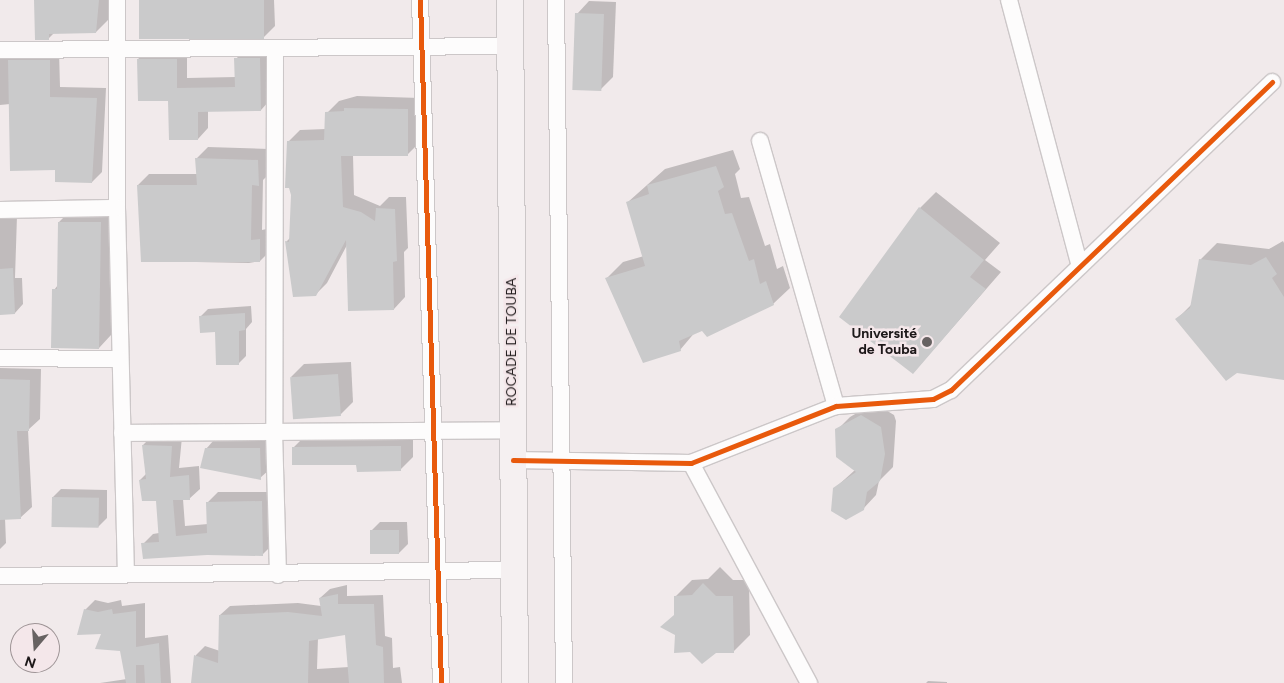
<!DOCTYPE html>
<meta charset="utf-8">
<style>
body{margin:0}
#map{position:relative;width:1284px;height:683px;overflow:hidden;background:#f1eaeb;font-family:Figtree,sans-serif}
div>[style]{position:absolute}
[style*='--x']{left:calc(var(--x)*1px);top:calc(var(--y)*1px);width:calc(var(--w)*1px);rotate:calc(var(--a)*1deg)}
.shadow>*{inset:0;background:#0003}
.building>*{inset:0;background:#cacacb;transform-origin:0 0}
.roads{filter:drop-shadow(1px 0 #ccc7c8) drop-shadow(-1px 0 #ccc7c8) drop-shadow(0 1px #ccc7c8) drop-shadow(0 -1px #ccc7c8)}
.minor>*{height:16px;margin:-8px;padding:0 8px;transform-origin:8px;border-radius:8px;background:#fdfcfc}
.primary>*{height:26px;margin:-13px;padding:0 13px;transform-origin:13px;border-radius:13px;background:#f5f0f1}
.cycleway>*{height:5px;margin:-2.5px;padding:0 2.5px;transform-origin:2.5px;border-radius:2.5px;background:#e8590c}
.dots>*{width:14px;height:14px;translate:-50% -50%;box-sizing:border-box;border:2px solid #f4e7ea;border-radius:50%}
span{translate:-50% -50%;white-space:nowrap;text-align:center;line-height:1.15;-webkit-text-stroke:5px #f4e7ea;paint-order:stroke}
.poi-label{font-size:14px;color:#1d1819;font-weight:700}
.right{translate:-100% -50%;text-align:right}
.street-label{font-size:14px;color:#1d1819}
.north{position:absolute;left:10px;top:623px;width:50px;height:50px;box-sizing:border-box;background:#f4e7ea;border:1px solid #9e9496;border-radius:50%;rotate:198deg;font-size:14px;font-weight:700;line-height:20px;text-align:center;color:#1d1819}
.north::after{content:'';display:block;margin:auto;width:18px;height:22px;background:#676262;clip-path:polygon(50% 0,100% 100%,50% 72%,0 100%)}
</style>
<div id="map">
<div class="shadow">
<div style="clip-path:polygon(36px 0,108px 0,108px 20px,96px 32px,54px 33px,49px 38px)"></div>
<div style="clip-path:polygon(141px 0,274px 0,275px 26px,264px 37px)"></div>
<div style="clip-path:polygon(589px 1px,616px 2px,613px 77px,600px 90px,577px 14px)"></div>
<div style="clip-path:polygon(246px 48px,270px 48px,271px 99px,261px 110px,208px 110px,208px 128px,198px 139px,138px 59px,149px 49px,187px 49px,187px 78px,236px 77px,236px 59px)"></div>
<div style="clip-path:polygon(59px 50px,60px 87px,106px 88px,102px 172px,92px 182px,56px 169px,10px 104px,0 105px,0 53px)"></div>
<div style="clip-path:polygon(357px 96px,420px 98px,419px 143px,407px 155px,353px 155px,354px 195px,380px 206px,389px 197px,406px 197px,408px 248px,404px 252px,405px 297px,394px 309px,347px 245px,327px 283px,315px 295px,286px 242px,290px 238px,293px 195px,288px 142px,300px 130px,326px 129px,327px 113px,339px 101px)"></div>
<div style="clip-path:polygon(208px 147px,269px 149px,270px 173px,263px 180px,262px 230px,271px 228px,271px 250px,260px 261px,249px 263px,142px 261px,138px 185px,149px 174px,198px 174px,197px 158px)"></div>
<div style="clip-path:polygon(733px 150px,740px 169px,735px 174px,741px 198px,749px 197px,765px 246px,770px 244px,777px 269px,783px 266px,790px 288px,773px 304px,696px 331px,680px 350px,606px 279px,623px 262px,644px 256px,628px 202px,665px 169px)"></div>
<div style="clip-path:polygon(936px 192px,1000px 243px,985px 260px,1001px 272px,913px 373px,920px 208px)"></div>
<div style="clip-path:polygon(72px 209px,113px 210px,111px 335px,99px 348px,54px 290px,58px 285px,59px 222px)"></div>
<div style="clip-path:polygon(0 216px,17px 216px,15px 278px,22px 278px,23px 304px,15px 313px,0 314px)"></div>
<div style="clip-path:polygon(1283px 241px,1284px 243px,1284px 379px,1177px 319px,1192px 304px,1200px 260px,1217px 243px,1269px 249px)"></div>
<div style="clip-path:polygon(251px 306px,252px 322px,246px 329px,246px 356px,239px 363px,216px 331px,201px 316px,208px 309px)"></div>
<div style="clip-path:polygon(351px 362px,353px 402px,340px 415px,291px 377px,304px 364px)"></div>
<div style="clip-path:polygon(0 368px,41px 369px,40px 419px,28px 430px,32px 507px,20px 518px,5px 518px,6px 543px,0 549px)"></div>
<div style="clip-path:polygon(874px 403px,894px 415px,896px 421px,893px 467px,879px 481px,876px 495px,863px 509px,835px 488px,855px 470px,837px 430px,850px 417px)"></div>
<div style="clip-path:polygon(413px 434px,413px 457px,400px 470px,358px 464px,293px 448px,306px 435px)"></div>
<div style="clip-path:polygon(153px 435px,182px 437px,179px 468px,199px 466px,200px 489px,189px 499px,183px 499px,185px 526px,208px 524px,208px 502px,218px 492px,272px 492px,272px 545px,262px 555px,143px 544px,153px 534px,159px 533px,157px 500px,140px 480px,146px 474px,143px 445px)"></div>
<div style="clip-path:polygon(214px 440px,269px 440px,269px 470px,260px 478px,206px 449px)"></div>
<div style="clip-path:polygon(61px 489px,107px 490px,107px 518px,98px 527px,53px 497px)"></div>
<div style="clip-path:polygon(380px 522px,407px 522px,408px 544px,399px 553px,371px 531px)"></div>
<div style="clip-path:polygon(720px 567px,733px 580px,749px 580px,750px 635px,734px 651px,676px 614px,676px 596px,692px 580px,708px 579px)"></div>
<div style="clip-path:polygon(evenodd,347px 585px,347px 596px,383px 595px,385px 636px,392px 638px,393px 668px,400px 667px,402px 683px,192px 683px,196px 655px,205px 646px,220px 651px,220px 615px,230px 606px,298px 603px,321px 606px,320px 598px,330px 589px,347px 585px,346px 634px,349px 667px,317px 669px,318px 638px,346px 634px)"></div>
<div style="clip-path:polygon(95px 600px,108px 603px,121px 600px,122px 606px,145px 603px,145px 638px,168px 635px,171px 683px,100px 683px,127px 679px,121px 650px,85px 610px)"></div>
<div style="clip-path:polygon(928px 681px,947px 682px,947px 683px,926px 683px)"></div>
</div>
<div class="building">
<div style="clip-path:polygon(34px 0,99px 0,96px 33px,49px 34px,49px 40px,35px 40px)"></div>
<div style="left:139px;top:0;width:125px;height:39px"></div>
<div style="left:575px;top:13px;width:29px;height:77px;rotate:2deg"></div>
<div style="clip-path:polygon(234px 58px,260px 58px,261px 111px,198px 112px,198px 140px,169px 140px,168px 101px,138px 101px,137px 59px,177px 59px,177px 88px,235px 87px)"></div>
<div style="clip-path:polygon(8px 60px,50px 60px,50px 97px,97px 98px,92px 183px,55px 182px,55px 170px,10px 171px)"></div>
<div style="clip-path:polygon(344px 108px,408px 109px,408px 156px,341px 156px,343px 207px,361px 212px,375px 221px,376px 208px,395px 209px,397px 261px,393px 262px,394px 310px,348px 311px,346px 240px,316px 296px,293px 297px,285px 241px,289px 242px,291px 195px,289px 188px,285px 188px,287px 141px,324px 140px,325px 112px,344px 111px)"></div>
<div style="clip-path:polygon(195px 158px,258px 160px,259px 186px,252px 185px,251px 240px,260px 239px,260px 262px,141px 262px,137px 185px,197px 185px)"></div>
<div style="clip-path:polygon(716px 166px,724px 187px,718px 191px,725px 214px,732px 213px,749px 261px,754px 259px,760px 284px,766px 281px,774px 305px,707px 337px,702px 331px,679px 341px,681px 351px,643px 363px,605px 278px,645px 266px,626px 202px,649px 194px,647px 185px)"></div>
<div style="clip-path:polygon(919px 207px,984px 260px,970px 277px,986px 289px,913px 374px,839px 317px)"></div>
<div style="clip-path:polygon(58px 222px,101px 222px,99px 349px,51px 348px,52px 289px,57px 289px)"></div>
<div style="clip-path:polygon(1266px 257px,1277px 274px,1272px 278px,1284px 297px,1284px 380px,1237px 373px,1226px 381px,1175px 319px,1190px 308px,1199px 259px,1251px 265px)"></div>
<div style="clip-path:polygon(13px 268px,15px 314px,0 315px,0 269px)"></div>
<div style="clip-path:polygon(245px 313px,245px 330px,239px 331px,239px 365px,216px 365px,215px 332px,200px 333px,199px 316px)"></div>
<div style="left:338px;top:374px;width:42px;height:48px;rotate:86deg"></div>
<div style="clip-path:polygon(0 379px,30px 380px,29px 431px,17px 431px,21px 519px,0 520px)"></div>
<div style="clip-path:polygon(861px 415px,881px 427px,885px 454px,880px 481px,867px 492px,864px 510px,846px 520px,831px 511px,833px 488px,856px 472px,836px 457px,835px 429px)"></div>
<div style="clip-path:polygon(142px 445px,172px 446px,170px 477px,189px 475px,190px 500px,173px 500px,176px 536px,207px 533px,206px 502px,262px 501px,263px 556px,207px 555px,143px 559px,141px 543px,159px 542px,156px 501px,142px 501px,139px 480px,146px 479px)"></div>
<div style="clip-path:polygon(393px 446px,401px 446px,401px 471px,357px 472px,356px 465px,292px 465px,292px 447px)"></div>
<div style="clip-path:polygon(205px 448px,260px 448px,261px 480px,200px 468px)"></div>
<div style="left:52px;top:497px;width:47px;height:30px;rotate:1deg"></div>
<div style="left:370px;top:530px;width:29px;height:24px"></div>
<div style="clip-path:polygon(703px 583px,716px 596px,733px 596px,734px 653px,716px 653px,702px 664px,690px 652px,674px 653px,675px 635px,660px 627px,674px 615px,674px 596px,692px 595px)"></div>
<div style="clip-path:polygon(338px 594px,338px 604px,374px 604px,376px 645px,383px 647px,384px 683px,349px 683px,345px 635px,309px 641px,308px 683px,191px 683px,194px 655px,218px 663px,219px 615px,288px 612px,322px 616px,319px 598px)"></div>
<div style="clip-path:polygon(84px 609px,98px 612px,112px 609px,113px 614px,136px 611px,136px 647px,159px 643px,161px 683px,145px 683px,144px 665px,136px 665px,136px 683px,126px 683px,120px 651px,95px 649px,101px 634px,77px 635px)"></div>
</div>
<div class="roads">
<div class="minor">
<div style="--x:117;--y:0;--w:208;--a:90"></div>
<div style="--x:117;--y:208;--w:366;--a:88.6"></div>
<div style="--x:420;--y:0;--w:683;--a:88.24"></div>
<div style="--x:556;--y:0;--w:683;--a:89.33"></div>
<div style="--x:1009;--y:0;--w:275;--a:75.1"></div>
<div style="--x:275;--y:49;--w:382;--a:90.1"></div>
<div style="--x:274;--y:431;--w:144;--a:88.4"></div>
<div style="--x:0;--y:50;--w:510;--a:-0.45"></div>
<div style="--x:760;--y:141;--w:276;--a:74"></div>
<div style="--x:0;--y:210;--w:117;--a:-1"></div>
<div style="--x:0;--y:358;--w:120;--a:0.5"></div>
<div style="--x:122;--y:433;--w:391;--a:-0.4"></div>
<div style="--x:513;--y:460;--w:178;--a:1"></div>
<div style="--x:691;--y:463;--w:156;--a:-21.5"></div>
<div style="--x:836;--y:406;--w:97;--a:-4.1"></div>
<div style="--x:933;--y:399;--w:20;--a:-27"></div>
<div style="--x:951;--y:390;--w:445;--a:-43.8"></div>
<div style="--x:691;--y:463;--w:250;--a:61.8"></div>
<div style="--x:0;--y:576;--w:514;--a:-0.67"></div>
</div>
<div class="primary">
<div style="--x:510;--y:0;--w:683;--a:89.58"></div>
</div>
</div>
<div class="cycleway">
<div style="--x:420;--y:0;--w:683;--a:88.24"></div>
<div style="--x:513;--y:460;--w:178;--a:1"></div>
<div style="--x:691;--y:463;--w:156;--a:-21.5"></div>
<div style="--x:836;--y:406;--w:97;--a:-4.1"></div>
<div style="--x:933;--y:399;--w:20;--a:-27"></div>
<div style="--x:951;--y:390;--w:445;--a:-43.8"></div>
</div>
<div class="dots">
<div style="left:927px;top:342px;background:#676262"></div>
</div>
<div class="poi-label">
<span class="right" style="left:917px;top:342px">Université<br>de Touba</span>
</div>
<div class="street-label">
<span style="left:512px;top:342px;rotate:-90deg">ROCADE DE TOUBA</span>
</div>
<div class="north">N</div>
</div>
